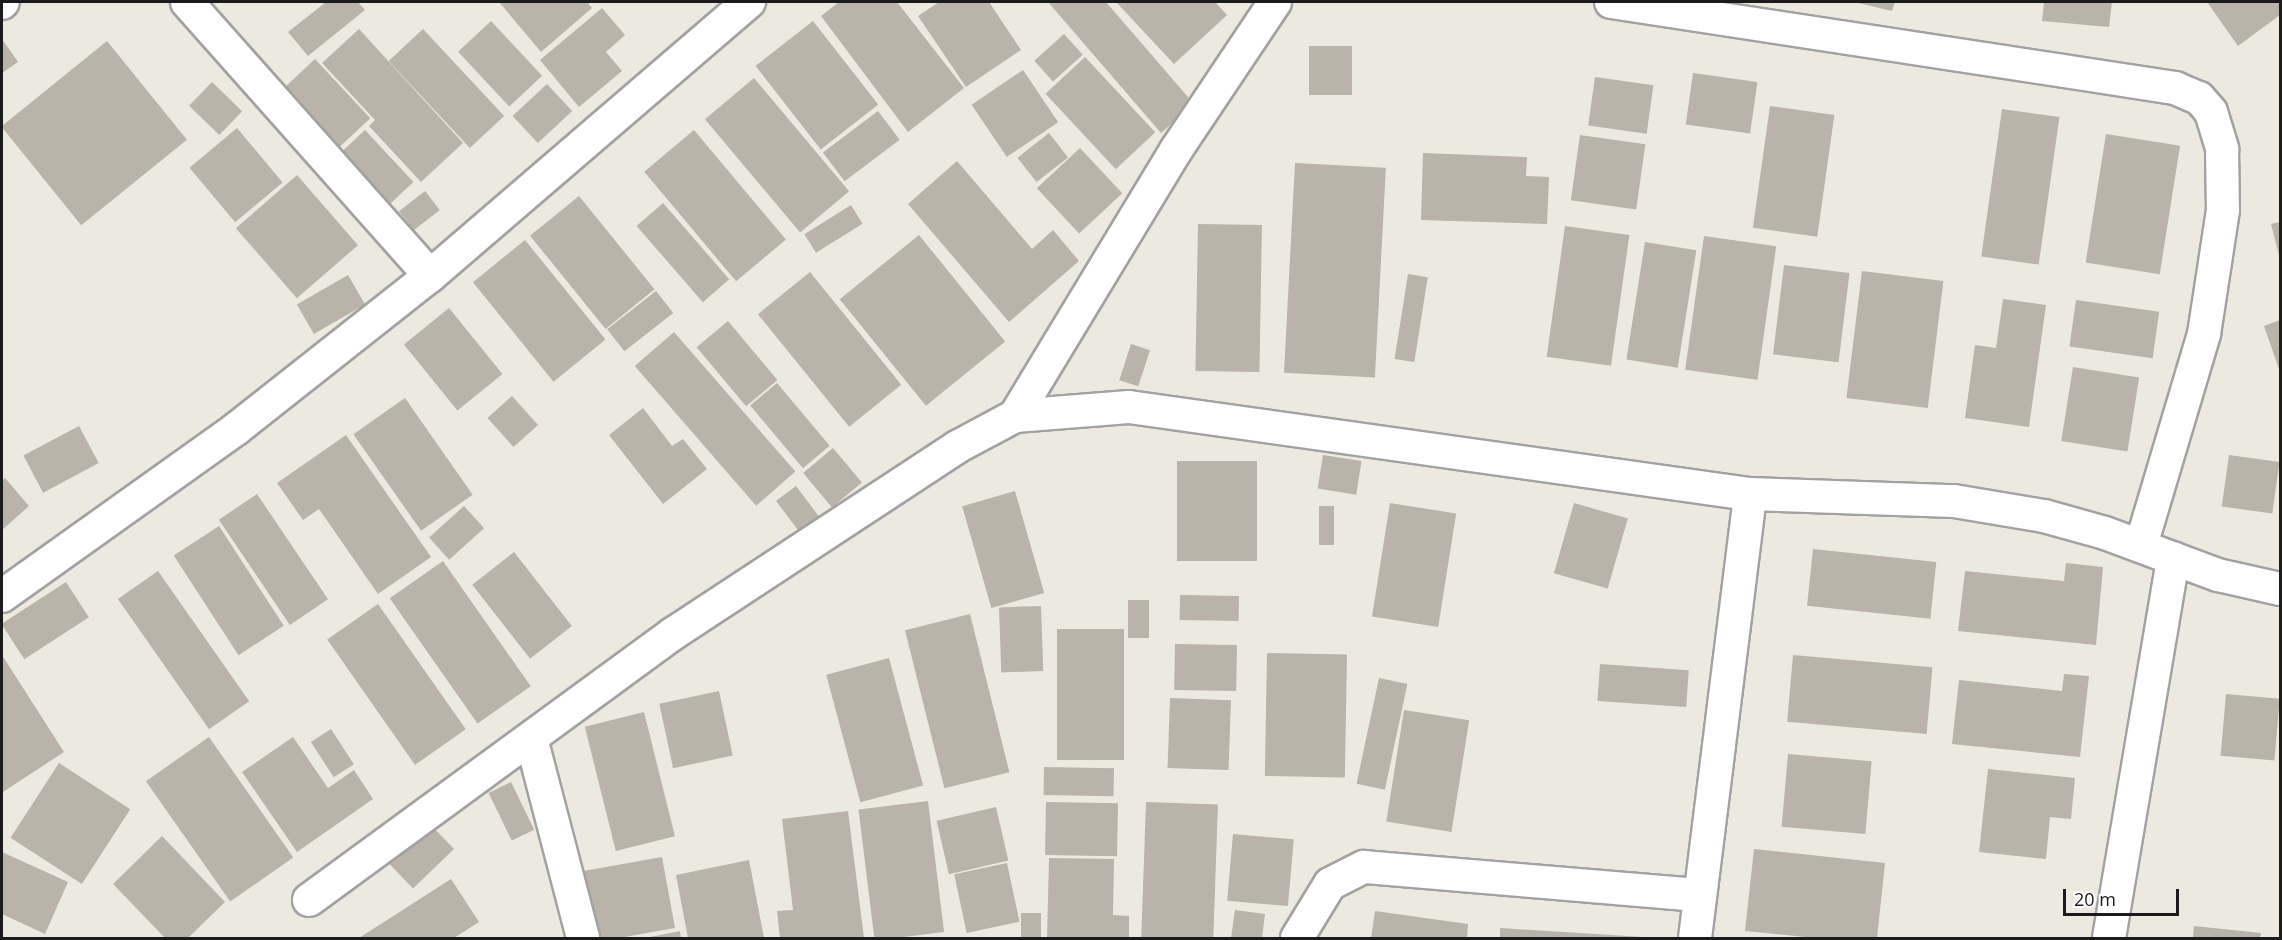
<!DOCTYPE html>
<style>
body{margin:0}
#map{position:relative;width:2282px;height:940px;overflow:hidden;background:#eceae0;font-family:"Open Sans",sans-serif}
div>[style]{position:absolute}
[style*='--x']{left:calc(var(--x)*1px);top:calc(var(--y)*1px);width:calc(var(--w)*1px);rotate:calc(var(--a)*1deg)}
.building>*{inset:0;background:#b9b3aa;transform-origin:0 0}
.roads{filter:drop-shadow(2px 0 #a2a2a2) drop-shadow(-2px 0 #a2a2a2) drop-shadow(0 2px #a2a2a2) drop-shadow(0 -2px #a2a2a2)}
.minor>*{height:32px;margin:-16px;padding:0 16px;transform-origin:16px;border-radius:16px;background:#fff}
span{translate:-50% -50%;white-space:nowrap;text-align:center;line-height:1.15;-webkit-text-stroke:4.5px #fff;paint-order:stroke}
.frame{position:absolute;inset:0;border:3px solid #1b1b1b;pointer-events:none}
.scale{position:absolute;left:2063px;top:889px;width:116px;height:27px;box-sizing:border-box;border:3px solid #1b1b1b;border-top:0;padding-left:8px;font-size:18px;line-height:21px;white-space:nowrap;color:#1b1b1b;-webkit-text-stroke:4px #fff;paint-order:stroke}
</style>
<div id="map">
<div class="building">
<div style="clip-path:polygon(326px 2px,358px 2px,365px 10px,308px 56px,288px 32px)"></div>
<div style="clip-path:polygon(499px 2px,587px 2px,592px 8px,541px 52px)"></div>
<div style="clip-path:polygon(839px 2px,897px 2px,964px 88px,908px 132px,821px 16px)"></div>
<div style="clip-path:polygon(939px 2px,989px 2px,1021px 50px,966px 87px,918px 16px)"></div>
<div style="clip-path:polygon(1048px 2px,1106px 2px,1194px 104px,1161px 133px)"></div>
<div style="clip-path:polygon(1116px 2px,1215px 2px,1227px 15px,1174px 64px)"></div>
<div style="clip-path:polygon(1854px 2px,1895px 2px,1892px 11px)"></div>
<div style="clip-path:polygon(2044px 2px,2112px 2px,2109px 27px,2042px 21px)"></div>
<div style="clip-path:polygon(2207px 2px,2280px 2px,2280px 15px,2238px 46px)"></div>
<div style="clip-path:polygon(602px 8px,625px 35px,606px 52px,622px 71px,579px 107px,540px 60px)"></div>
<div style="left:491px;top:21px;width:75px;height:45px;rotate:47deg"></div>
<div style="left:813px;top:21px;width:106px;height:73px;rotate:52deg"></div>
<div style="clip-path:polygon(359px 29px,463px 143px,421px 182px,369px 126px,375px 120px,322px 63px)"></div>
<div style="left:423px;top:29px;width:119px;height:47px;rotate:47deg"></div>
<div style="left:1064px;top:34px;width:28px;height:40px;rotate:48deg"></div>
<div style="clip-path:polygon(2px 39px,18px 62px,2px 73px)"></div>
<div style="left:107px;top:41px;width:127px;height:136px;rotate:51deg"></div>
<div style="left:1309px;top:46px;width:43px;height:49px"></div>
<div style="left:1085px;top:57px;width:103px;height:54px;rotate:47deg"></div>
<div style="left:315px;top:59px;width:81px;height:56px;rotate:47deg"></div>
<div style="left:1023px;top:70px;width:63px;height:62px;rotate:56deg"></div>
<div style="left:1693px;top:73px;width:65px;height:52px;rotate:8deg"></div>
<div style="left:1595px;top:77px;width:59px;height:49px;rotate:8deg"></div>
<div style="left:754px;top:78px;width:148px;height:64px;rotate:50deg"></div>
<div style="left:212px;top:82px;width:42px;height:33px;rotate:44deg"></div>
<div style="left:547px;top:84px;width:37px;height:47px;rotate:47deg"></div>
<div style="left:1770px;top:106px;width:65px;height:123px;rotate:8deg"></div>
<div style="left:2002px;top:109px;width:58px;height:149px;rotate:8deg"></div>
<div style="left:878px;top:111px;width:36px;height:69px;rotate:53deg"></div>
<div style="left:237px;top:128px;width:71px;height:62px;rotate:50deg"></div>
<div style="left:365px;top:130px;width:71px;height:41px;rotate:47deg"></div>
<div style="left:694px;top:130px;width:143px;height:65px;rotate:50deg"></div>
<div style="left:1049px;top:133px;width:31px;height:40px;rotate:52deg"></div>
<div style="left:2106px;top:134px;width:75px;height:130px;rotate:9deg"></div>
<div style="left:1580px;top:135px;width:66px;height:66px;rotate:8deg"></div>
<div style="left:1080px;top:148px;width:62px;height:59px;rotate:47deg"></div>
<div style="clip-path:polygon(1423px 153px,1527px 157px,1526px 176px,1549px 177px,1547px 224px,1421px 220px)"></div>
<div style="clip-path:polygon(957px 161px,1032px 249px,1053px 230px,1079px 261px,1009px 322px,908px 204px)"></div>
<div style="left:1295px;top:163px;width:91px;height:210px;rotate:3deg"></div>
<div style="left:297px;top:175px;width:93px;height:81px;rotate:49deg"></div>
<div style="left:425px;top:191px;width:24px;height:33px;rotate:52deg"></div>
<div style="left:579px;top:196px;width:120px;height:63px;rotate:51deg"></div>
<div style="left:663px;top:203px;width:101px;height:35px;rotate:49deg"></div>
<div style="left:851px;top:205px;width:22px;height:55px;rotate:58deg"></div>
<div style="clip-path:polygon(2280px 222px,2280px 259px,2271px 224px)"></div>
<div style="left:1198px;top:224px;width:64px;height:147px;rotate:1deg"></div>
<div style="left:1565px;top:226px;width:65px;height:132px;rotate:8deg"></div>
<div style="left:919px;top:235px;width:137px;height:102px;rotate:51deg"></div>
<div style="left:1704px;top:236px;width:73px;height:135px;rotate:8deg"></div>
<div style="left:525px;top:240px;width:128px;height:67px;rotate:51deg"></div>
<div style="left:1645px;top:242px;width:52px;height:119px;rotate:9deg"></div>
<div style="left:1784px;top:265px;width:66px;height:90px;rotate:7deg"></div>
<div style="left:1862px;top:271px;width:82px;height:128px;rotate:7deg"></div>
<div style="left:810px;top:272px;width:145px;height:67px;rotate:51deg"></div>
<div style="left:1408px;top:274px;width:20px;height:86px;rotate:9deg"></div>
<div style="left:348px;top:275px;width:34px;height:59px;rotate:60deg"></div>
<div style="left:656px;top:291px;width:28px;height:62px;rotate:52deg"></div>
<div style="clip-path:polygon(2003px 299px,2046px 305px,2029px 427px,1965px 418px,1975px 345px,1996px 348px)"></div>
<div style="left:2076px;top:300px;width:84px;height:47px;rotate:8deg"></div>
<div style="left:449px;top:308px;width:85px;height:58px;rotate:51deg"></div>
<div style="clip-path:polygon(2280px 320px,2280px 372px,2264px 326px)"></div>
<div style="left:728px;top:321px;width:77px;height:41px;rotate:50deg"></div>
<div style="left:674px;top:332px;width:185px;height:52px;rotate:49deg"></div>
<div style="left:1131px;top:344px;width:20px;height:38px;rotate:18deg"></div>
<div style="left:2073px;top:367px;width:67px;height:75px;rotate:9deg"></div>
<div style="left:777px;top:383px;width:82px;height:35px;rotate:50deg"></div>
<div style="left:512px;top:396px;width:39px;height:33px;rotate:48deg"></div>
<div style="left:405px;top:398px;width:118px;height:63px;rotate:55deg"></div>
<div style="clip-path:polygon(643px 408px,672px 446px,683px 439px,707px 469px,663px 504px,609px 435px)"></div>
<div style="left:79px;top:426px;width:42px;height:63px;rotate:62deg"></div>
<div style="clip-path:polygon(346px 435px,431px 557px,378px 594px,319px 509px,303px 520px,277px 483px)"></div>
<div style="left:833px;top:448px;width:45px;height:39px;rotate:50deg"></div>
<div style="left:1323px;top:455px;width:39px;height:34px;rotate:9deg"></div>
<div style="left:2229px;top:455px;width:51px;height:52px;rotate:8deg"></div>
<div style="left:1177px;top:461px;width:80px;height:100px"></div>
<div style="clip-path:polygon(5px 478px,29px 506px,2px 530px,2px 481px)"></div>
<div style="left:796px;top:486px;width:53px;height:25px;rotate:53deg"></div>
<div style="left:1015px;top:491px;width:106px;height:55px;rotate:74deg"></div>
<div style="left:257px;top:494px;width:127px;height:46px;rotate:56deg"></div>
<div style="left:1390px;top:503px;width:67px;height:115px;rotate:9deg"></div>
<div style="left:1574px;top:503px;width:56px;height:73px;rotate:16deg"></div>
<div style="left:464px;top:506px;width:30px;height:47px;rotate:48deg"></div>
<div style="left:1319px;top:506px;width:15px;height:39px"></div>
<div style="left:219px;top:526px;width:119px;height:54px;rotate:57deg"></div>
<div style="left:1813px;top:549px;width:124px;height:57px;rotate:6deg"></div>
<div style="left:514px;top:552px;width:94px;height:53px;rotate:52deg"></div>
<div style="left:443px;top:561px;width:153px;height:65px;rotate:55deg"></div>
<div style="clip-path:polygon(2066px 563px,2103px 567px,2096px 645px,1958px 631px,1965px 571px,2064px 581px)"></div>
<div style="left:158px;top:571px;width:159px;height:49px;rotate:55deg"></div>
<div style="left:66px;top:582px;width:42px;height:77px;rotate:57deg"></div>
<div style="left:1180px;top:595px;width:59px;height:25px;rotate:1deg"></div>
<div style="left:1128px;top:600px;width:21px;height:38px"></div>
<div style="left:378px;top:604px;width:153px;height:62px;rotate:55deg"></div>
<div style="left:1041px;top:606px;width:65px;height:42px;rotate:88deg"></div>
<div style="left:970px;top:614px;width:163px;height:67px;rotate:76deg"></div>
<div style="left:1057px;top:629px;width:67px;height:131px"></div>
<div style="left:1175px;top:644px;width:62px;height:46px;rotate:1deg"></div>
<div style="left:1267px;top:653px;width:80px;height:123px;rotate:1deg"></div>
<div style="clip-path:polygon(2px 655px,64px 752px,3px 792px,2px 790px)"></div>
<div style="left:1793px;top:655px;width:140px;height:67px;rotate:5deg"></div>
<div style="left:889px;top:658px;width:132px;height:65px;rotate:75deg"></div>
<div style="left:1600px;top:664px;width:89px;height:37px;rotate:4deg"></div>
<div style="clip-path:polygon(2064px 674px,2089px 676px,2080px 757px,1952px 744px,1959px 680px,2062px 691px)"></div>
<div style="left:1379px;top:678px;width:29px;height:108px;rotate:12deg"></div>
<div style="left:719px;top:691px;width:66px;height:61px;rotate:78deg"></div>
<div style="left:2226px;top:694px;width:54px;height:62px;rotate:5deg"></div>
<div style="left:1170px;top:698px;width:61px;height:70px;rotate:2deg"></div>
<div style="left:1404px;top:710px;width:66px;height:113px;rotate:9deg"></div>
<div style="left:644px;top:712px;width:128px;height:61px;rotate:76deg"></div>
<div style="left:331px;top:729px;width:42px;height:24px;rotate:57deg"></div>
<div style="left:209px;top:737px;width:147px;height:77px;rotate:55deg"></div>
<div style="clip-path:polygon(293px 737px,328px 788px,354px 770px,373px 799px,297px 852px,242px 772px)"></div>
<div style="left:1788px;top:754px;width:84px;height:73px;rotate:5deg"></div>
<div style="left:59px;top:763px;width:85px;height:89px;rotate:33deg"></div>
<div style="left:1044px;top:767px;width:70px;height:28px;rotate:1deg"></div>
<div style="clip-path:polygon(1988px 769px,2075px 778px,2071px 819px,2050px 817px,2046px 859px,1979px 852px)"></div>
<div style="left:511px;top:782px;width:53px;height:25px;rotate:64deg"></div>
<div style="left:928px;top:801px;width:132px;height:70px;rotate:83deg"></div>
<div style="left:1046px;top:802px;width:72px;height:53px;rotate:1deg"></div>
<div style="left:1146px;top:802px;width:72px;height:136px;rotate:2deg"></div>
<div style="left:996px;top:807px;width:55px;height:61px;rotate:77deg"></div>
<div style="clip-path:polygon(848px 811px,864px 938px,780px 938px,777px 911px,793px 910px,782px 819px)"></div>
<div style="left:429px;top:823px;width:36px;height:57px;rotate:46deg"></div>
<div style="left:1233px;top:834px;width:61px;height:67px;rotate:5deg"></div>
<div style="clip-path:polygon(162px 836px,225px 902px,188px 938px,165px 938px,113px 884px)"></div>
<div style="clip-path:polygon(1754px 849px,1885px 863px,1877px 938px,1815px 938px,1745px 931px)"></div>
<div style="clip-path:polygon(2px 852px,68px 882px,45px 934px,2px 914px)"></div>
<div style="clip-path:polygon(662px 857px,675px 928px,619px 938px,590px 938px,578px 872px)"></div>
<div style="clip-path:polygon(1049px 858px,1114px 859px,1113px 915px,1129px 916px,1129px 938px,1047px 938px)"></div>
<div style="clip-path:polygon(749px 860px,764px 938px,688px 938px,676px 875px)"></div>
<div style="left:1007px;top:863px;width:60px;height:54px;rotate:78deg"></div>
<div style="clip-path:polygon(451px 879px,479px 922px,454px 938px,359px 938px)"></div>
<div style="clip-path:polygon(1235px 910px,1265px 914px,1262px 938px,1231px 938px)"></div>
<div style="clip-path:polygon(1375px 911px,1468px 924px,1467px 938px,1371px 938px)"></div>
<div style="left:1021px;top:913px;width:20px;height:25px"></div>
<div style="clip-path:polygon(2194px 926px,2261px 933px,2260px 938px,2193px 938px)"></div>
<div style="clip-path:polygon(1500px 928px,1643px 937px,1643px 938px,1500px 938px)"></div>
<div style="clip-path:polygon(680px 931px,681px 938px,650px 938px,650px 937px)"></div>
</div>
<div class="roads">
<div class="minor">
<div style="--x:187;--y:2;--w:366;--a:48.4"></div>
<div style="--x:1611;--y:2;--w:571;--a:8.67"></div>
<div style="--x:2175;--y:88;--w:26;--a:23"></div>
<div style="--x:2199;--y:98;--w:18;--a:49"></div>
<div style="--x:2211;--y:112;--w:39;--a:73"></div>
<div style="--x:2222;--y:149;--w:61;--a:89.1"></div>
<div style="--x:2223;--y:210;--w:125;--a:98.7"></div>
<div style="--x:2204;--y:334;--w:221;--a:106.6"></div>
<div style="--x:2;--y:3;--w:1;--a:-45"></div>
<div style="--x:1015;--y:416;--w:311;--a:-58.8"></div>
<div style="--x:1176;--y:150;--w:178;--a:-56.2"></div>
<div style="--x:2;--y:596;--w:287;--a:-35.5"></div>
<div style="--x:236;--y:429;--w:247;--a:-38.3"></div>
<div style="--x:430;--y:276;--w:421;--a:-40.7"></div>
<div style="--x:531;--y:738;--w:207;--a:75.4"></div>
<div style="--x:309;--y:900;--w:452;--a:-36.2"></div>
<div style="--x:674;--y:633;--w:339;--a:-33.3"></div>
<div style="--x:957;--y:447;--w:66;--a:-28.1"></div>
<div style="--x:1015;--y:416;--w:114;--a:-4.5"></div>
<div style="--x:1129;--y:407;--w:627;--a:7.98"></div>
<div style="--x:1750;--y:494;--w:204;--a:2"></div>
<div style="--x:1954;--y:501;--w:91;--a:9.5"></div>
<div style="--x:2044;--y:516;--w:63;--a:15.6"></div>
<div style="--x:2105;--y:533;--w:121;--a:20.4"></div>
<div style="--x:2218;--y:575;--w:64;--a:12.7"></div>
<div style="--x:1297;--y:938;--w:63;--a:-58.6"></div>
<div style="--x:1330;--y:884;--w:38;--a:-27"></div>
<div style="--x:1364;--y:867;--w:337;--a:4.8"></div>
<div style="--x:1695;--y:938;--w:447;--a:-82.9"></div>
<div style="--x:2109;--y:938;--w:385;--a:-80.4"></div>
</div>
</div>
<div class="frame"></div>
<div class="scale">20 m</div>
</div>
